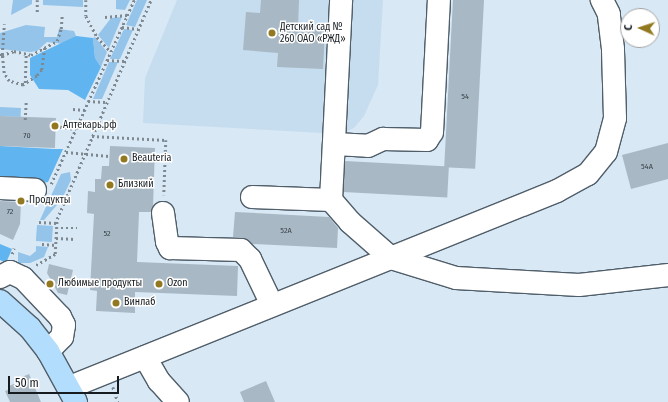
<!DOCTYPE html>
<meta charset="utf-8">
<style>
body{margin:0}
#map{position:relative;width:668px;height:402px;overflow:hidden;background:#d8e8f5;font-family:"Fira Sans Condensed",sans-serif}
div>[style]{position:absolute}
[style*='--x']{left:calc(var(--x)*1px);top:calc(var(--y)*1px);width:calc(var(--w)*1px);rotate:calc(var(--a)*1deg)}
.built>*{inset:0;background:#c6ddef}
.green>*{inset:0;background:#94c4e9;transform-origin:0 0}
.forest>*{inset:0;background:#60b4ef}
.building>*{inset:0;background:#a8b8c4;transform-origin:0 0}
.path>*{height:2.5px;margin-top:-1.25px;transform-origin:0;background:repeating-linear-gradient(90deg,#7d8891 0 2px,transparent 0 5px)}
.roads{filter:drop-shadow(1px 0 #505e69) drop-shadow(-1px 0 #505e69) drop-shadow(0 1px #505e69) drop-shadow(0 -1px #505e69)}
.minor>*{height:22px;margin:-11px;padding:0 11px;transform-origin:11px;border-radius:11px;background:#fff}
.major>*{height:22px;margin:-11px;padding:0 11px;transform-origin:11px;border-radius:11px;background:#b3ddfd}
.dots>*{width:11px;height:11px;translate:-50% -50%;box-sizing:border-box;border:2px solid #fff;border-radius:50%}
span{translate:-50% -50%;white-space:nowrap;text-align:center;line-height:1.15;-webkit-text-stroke:3px #fff;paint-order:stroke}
.number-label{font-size:8px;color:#3a4248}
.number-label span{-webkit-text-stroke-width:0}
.poi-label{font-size:10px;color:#151b1f}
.left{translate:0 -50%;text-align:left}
.north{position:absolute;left:620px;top:8px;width:40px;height:40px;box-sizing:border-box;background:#fff;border:1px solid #a1a4a5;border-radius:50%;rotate:273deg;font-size:11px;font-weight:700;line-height:16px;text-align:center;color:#151b1f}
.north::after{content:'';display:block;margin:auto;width:14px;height:18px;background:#92781e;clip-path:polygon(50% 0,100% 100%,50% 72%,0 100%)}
.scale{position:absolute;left:8px;top:376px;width:111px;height:18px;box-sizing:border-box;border:2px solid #151b1f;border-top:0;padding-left:5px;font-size:12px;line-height:14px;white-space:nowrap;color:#151b1f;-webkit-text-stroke:3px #fff;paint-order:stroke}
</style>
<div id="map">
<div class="built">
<div style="clip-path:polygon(177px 0,383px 0,378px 85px,364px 116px,354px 128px,340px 134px,143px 123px,145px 78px)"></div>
</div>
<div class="green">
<div style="clip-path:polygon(13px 0,32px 0,32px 4px,11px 15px)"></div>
<div style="clip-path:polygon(43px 0,83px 0,83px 7px,43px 5px)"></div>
<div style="clip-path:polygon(116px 0,130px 0,125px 10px,116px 9px)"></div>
<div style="clip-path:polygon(137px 0,147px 0,135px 27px,126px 25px)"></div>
<div style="clip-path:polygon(122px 17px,109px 48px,98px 35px,111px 18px)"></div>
<div style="clip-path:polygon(26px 25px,45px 27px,44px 37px,57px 37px,59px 29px,74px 31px,76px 36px,63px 44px,47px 42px,37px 51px,30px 52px,0 49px,0 33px)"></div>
<div style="clip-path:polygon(124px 29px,133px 30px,120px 59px,110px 59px)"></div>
<div style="clip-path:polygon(95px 37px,107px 52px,101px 67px,95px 58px,93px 38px)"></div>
<div style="clip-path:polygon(109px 62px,118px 62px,102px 99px,93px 99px)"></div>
<div style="left:0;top:107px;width:21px;height:9px;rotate:3deg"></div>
<div style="clip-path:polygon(70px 172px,71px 180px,62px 199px,44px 220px,40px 220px,61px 174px)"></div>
<div style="left:37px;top:225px;width:16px;height:16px;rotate:4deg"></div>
<div style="clip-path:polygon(36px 246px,48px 247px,44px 257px,30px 263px,18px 263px,18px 252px,30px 256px,36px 251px)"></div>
</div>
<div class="forest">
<div style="clip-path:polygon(76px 36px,93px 38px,95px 58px,101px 67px,85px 100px,68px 90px,39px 89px,30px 75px,30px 58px)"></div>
<div style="clip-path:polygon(0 146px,54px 149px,63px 149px,48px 182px,37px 184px,0 181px)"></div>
<div style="clip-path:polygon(0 244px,12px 249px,6px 263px,0 260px)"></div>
</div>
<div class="building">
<div style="clip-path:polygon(261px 0,299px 0,298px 28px,325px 30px,323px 69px,277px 67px,278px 53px,243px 50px,246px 12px,260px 13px)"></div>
<div style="left:484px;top:0;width:169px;height:31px;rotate:93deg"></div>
<div style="left:0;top:116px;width:56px;height:30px;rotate:2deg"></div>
<div style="clip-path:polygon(668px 143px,668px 179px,631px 189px,622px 155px)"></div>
<div style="clip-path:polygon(110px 146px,155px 148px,153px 207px,151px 212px,139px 212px,137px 262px,238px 266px,237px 296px,135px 292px,135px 313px,96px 311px,97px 291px,90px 290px,94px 214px,87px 213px,88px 191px,95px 192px,95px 179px,101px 179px,102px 166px,109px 166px)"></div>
<div style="left:345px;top:161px;width:104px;height:31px;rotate:3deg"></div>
<div style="clip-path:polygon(0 201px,21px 202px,20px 224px,13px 240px,0 234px)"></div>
<div style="clip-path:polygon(235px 212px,329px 217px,338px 228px,337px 248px,252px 244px,242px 238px,233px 237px)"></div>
<div style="clip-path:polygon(49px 264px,73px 270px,67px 295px,58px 293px,47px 273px)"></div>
<div style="clip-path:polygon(29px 374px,41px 402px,10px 402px,5px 391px,10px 389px,9px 386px,16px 383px,15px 380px)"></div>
<div style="clip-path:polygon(266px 381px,275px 402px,244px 402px,240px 392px)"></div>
</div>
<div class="path">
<div style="--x:86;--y:0;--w:16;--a:90"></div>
<div style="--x:86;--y:16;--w:24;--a:62"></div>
<div style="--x:97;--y:37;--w:19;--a:47"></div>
<div style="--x:37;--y:12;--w:12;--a:-90"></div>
<div style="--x:105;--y:17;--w:22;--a:-5"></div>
<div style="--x:122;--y:27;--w:16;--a:7"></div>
<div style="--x:45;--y:48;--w:22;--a:98"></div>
<div style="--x:42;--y:70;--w:8;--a:130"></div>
<div style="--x:37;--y:76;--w:17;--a:147"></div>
<div style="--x:23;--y:85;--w:15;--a:-164"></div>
<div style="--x:9;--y:81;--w:9;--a:-122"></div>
<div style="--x:4;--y:73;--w:18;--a:-96"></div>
<div style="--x:2;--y:55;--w:13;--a:-18"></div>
<div style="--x:14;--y:51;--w:17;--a:13"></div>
<div style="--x:31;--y:55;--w:30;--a:-28"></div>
<div style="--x:57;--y:41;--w:13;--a:-72"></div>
<div style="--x:61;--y:29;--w:15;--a:-86"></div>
<div style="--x:0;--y:55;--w:2;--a:0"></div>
<div style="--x:2;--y:55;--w:31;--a:-86"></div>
<div style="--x:107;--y:60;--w:17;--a:3"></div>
<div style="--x:25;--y:83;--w:28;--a:-88"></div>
<div style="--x:88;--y:101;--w:17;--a:3"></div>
<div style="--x:73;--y:109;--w:12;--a:5"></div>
<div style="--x:25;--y:120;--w:19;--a:-87"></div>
<div style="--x:55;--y:126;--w:21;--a:8"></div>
<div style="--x:92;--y:136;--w:74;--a:3.1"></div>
<div style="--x:166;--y:140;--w:55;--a:92.1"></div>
<div style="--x:66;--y:152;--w:43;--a:5.3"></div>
<div style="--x:51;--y:184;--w:202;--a:-65.7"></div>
<div style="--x:39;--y:222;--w:18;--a:3"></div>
<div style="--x:56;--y:228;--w:21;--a:0"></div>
<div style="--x:56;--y:238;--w:20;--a:3"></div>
<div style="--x:42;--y:244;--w:14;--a:4"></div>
<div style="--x:12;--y:254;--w:6;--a:-72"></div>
<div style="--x:36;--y:265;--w:22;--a:-30"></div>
<div style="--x:55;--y:254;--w:35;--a:-87"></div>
<div style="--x:57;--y:219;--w:238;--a:-66.8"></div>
<div style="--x:113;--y:387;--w:16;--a:72"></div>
</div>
<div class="roads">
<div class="minor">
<div style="--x:334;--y:144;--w:34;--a:3"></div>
<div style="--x:368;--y:146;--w:17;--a:-25"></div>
<div style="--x:383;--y:139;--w:44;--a:1.3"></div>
<div style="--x:427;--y:140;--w:9;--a:-58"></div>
<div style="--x:432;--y:132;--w:132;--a:-87"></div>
<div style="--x:0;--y:188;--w:35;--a:3"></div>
<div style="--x:252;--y:197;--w:79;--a:2.2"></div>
<div style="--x:331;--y:200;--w:29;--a:49"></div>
<div style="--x:350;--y:222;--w:55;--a:41.3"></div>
<div style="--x:391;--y:258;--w:68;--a:17.1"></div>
<div style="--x:456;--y:278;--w:123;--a:3.3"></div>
<div style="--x:579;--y:285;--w:90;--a:-6.4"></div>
<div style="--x:331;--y:200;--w:200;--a:-87.1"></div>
<div style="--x:163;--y:213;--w:29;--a:82"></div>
<div style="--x:167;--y:242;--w:7;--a:63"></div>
<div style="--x:170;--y:248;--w:71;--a:1.6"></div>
<div style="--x:241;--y:250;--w:13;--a:45"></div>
<div style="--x:250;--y:259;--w:51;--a:64.4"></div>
<div style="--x:0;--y:277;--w:11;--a:-27"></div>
<div style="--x:10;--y:272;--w:14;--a:25"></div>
<div style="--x:23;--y:278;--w:54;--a:46.5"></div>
<div style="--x:60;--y:317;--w:9;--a:63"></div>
<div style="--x:64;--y:325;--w:12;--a:99"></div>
<div style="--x:62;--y:337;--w:20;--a:135"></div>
<div style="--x:145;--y:357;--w:28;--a:60"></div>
<div style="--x:159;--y:381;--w:28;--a:48"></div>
<div style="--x:70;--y:387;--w:525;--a:-21.92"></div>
<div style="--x:557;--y:191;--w:35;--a:-29"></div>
<div style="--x:588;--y:174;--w:28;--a:-51"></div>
<div style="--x:606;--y:152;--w:35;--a:-75"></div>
<div style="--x:615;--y:118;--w:69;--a:-91.7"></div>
<div style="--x:613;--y:49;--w:35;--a:-97"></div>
<div style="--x:609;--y:14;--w:16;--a:-117"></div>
</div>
<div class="major">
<div style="--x:0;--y:301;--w:40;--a:42"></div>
<div style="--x:30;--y:328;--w:29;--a:52"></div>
<div style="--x:48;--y:351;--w:58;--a:61.2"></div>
</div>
</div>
<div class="dots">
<div style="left:272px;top:33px;background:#92781e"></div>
<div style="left:55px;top:126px;background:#92781e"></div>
<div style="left:124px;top:159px;background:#92781e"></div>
<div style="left:110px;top:185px;background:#92781e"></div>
<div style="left:21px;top:201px;background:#92781e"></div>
<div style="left:50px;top:284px;background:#92781e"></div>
<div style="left:159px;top:284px;background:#92781e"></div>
<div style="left:116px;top:303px;background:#92781e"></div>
</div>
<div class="number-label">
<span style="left:465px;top:97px">54</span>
<span style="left:27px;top:136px">70</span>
<span style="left:647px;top:167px">54А</span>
<span style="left:10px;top:212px">72</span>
<span style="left:286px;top:231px">52А</span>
<span style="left:107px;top:234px">52</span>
</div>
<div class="poi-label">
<span class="left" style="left:280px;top:33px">Детский сад №<br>260 ОАО «РЖД»</span>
<span class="left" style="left:63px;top:126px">Аптекарь.рф</span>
<span class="left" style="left:132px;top:159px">Beauteria</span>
<span class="left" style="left:118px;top:185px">Близкий</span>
<span class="left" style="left:29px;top:201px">Продукты</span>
<span class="left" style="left:58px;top:284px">Любимые продукты</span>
<span class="left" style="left:167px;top:284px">Ozon</span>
<span class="left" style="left:124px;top:303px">Винлаб</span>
</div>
<div class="north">С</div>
<div class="scale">50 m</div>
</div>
